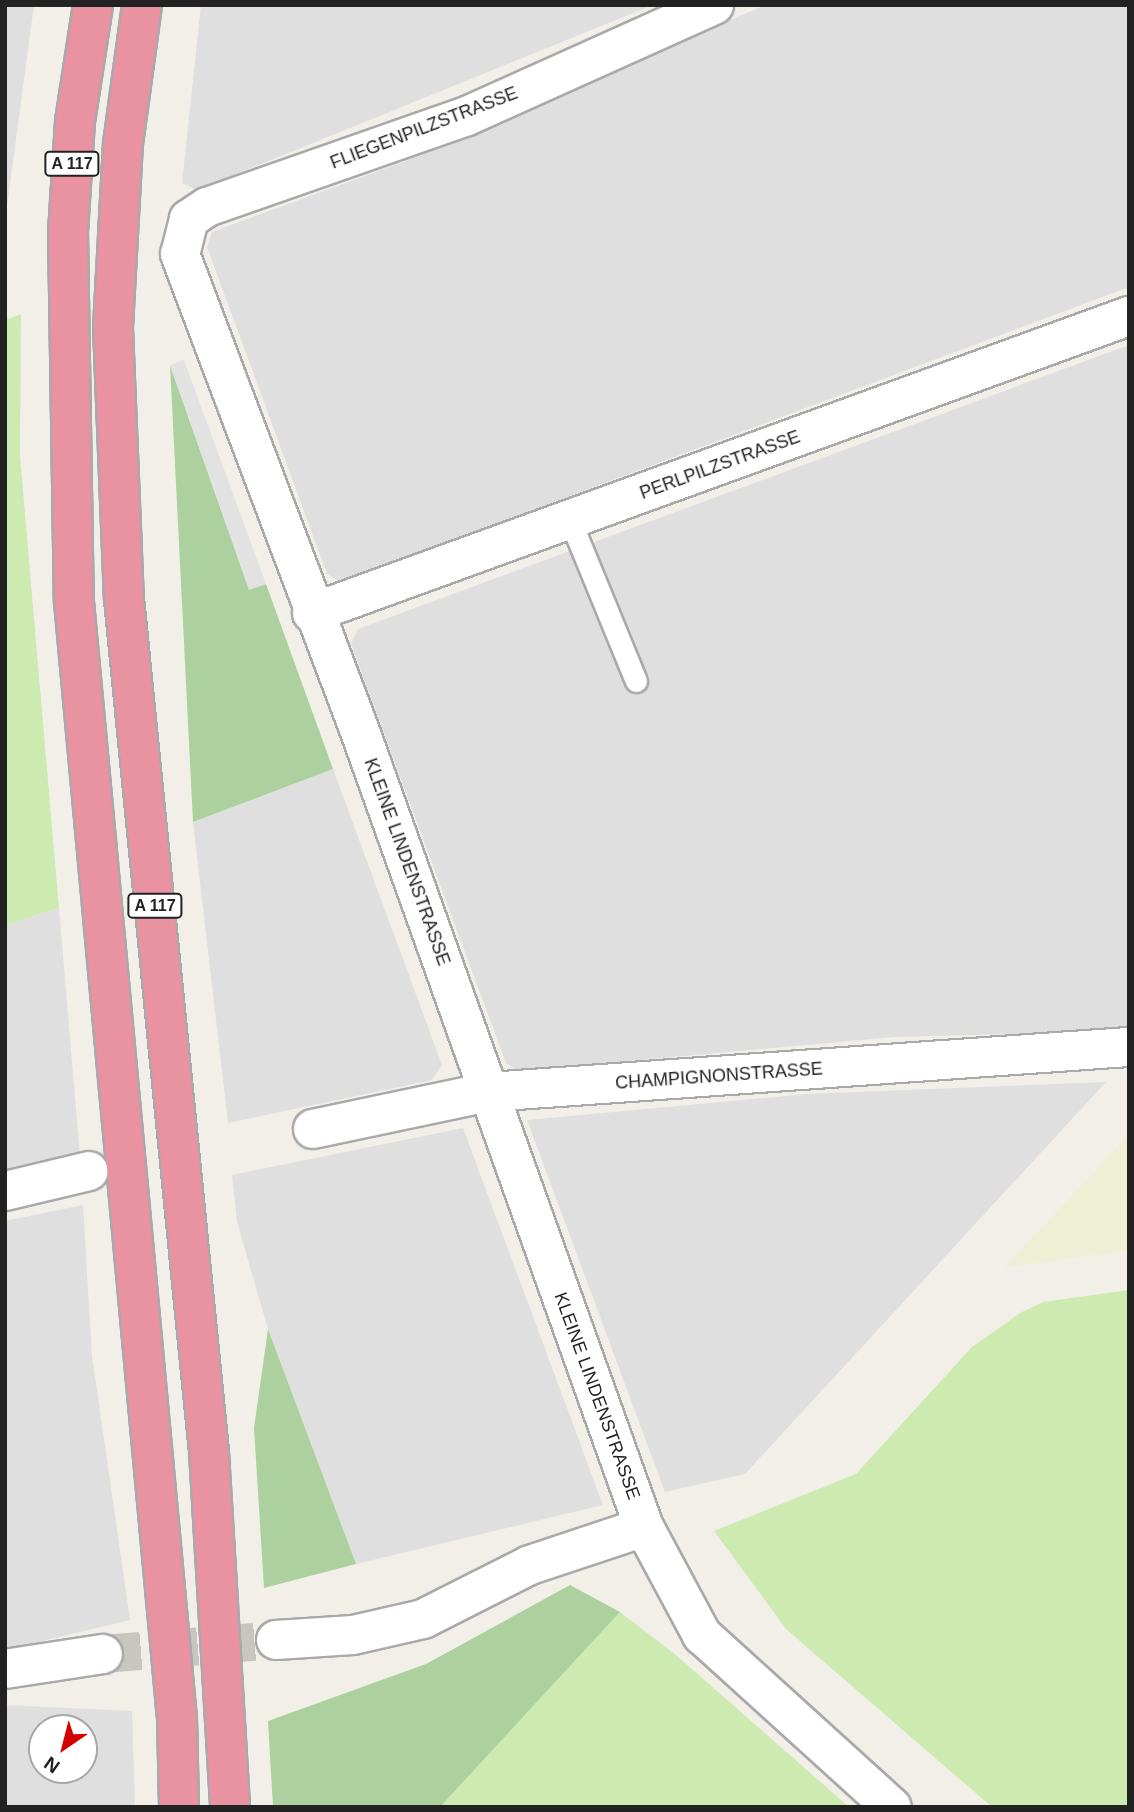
<!DOCTYPE html>
<style>
body{margin:0}
#map{position:relative;width:1134px;height:1812px;overflow:hidden;background:#f2efe9;font-family:Helvetica,sans-serif}
div>[style]{position:absolute}
[style*='--x']{left:calc(var(--x)*1px);top:calc(var(--y)*1px);width:calc(var(--w)*1px);rotate:calc(var(--a)*1deg)}
.residential>*{inset:0;background:#e0dfdf}
.farmland>*{inset:0;background:#eef0d5}
.grass>*{inset:0;background:#cdebb0}
.forest>*{inset:0;background:#add19e}
.parking>*{inset:0;background:#e2e2e2}
.minor-tunnel>*{height:38px;margin-top:-19px;transform-origin:0;background:repeating-linear-gradient(90deg,#c8c6c1 0 38px,transparent 0 57px)}
.roads{filter:drop-shadow(2px 0 #a9a9a9) drop-shadow(-2px 0 #a9a9a9) drop-shadow(0 2px #a9a9a9) drop-shadow(0 -2px #a9a9a9)}
.service>*{height:21px;margin:-10.5px;padding:0 10.5px;transform-origin:10.5px;border-radius:10.5px;background:#fff}
.minor>*{height:38px;margin:-19px;padding:0 19px;transform-origin:19px;border-radius:19px;background:#fff}
.motorway>*{height:38px;margin:-19px;padding:0 19px;transform-origin:19px;border-radius:19px;background:#e892a2}
span{translate:-50% -50%;white-space:nowrap;text-align:center;line-height:1.15;-webkit-text-stroke:7px #fff;paint-order:stroke}
.shield-label span{padding:2px 5px;background:#fff;border:2px solid;border-radius:5px;-webkit-text-stroke-width:0}
.shield-label{font-size:16px;color:#222;font-weight:700}
.street-label{font-size:18px;color:#222}
.frame{position:absolute;inset:0;border:7px solid #222;pointer-events:none}
.north{position:absolute;left:28px;top:1714px;width:70px;height:70px;box-sizing:border-box;background:#fff;border:2px solid #a7a7a7;border-radius:50%;rotate:215deg;font-size:19px;font-weight:700;line-height:28px;text-align:center;color:#222}
.north::after{content:'';display:block;margin:auto;width:24px;height:32px;background:#d40000;clip-path:polygon(50% 0,100% 100%,50% 72%,0 100%)}
</style>
<div id="map">
<div class="residential">
<div style="clip-path:polygon(5px 5px,34px 5px,5px 221px)"></div>
<div style="clip-path:polygon(201px 5px,653px 5px,197px 190px,182px 183px)"></div>
<div style="clip-path:polygon(765px 5px,1129px 5px,1129px 287px,340px 582px,327px 574px,207px 247px,212px 232px,403px 162px)"></div>
<div style="clip-path:polygon(1129px 345px,1129px 1031px,894px 1037px,518px 1071px,506px 1063px,351px 644px,358px 629px)"></div>
<div style="clip-path:polygon(333px 769px,442px 1065px,432px 1080px,228px 1123px,193px 822px)"></div>
<div style="clip-path:polygon(59px 908px,80px 1157px,5px 1172px,5px 925px)"></div>
<div style="clip-path:polygon(1106px 1082px,745px 1474px,665px 1492px,527px 1120px,807px 1094px)"></div>
<div style="clip-path:polygon(463px 1128px,603px 1505px,356px 1564px,268px 1329px,237px 1222px,232px 1175px)"></div>
<div style="clip-path:polygon(83px 1205px,92px 1356px,130px 1620px,5px 1650px,5px 1221px)"></div>
<div style="clip-path:polygon(evenodd,5px 1705px,132px 1711px,135px 1807px,5px 1807px,5px 1705px,42px 1728px,84px 1728px,84px 1770px,42px 1770px,42px 1728px)"></div>
</div>
<div class="farmland">
<div style="clip-path:polygon(1129px 1134px,1129px 1250px,1004px 1268px)"></div>
</div>
<div class="grass">
<div style="clip-path:polygon(21px 314px,20px 456px,59px 908px,5px 925px,5px 320px)"></div>
<div style="clip-path:polygon(1129px 1290px,1129px 1807px,992px 1807px,787px 1630px,714px 1531px,856px 1474px,972px 1347px,1020px 1313px,1043px 1302px)"></div>
<div style="clip-path:polygon(620px 1612px,676px 1655px,849px 1807px,440px 1807px)"></div>
</div>
<div class="forest">
<div style="clip-path:polygon(170px 365px,249px 589px,266px 584px,333px 769px,193px 822px)"></div>
<div style="clip-path:polygon(268px 1329px,356px 1564px,264px 1588px,254px 1428px)"></div>
<div style="clip-path:polygon(570px 1585px,620px 1612px,440px 1807px,273px 1807px,268px 1721px,426px 1664px)"></div>
</div>
<div class="parking">
<div style="clip-path:polygon(184px 360px,266px 584px,249px 590px,170px 365px)"></div>
</div>
<div class="minor-tunnel">
<div style="--x:103;--y:1654;--w:174;--a:-4.6"></div>
</div>
<div class="roads">
<div class="service">
<div style="--x:570;--y:520;--w:174;--a:67.7"></div>
</div>
<div class="minor">
<div style="--x:714;--y:5;--w:271;--a:155.8"></div>
<div style="--x:467;--y:116;--w:275;--a:160.7"></div>
<div style="--x:207;--y:207;--w:22;--a:146"></div>
<div style="--x:189;--y:219;--w:36;--a:104"></div>
<div style="--x:180;--y:254;--w:513;--a:69.34"></div>
<div style="--x:361;--y:734;--w:842;--a:70.36"></div>
<div style="--x:644;--y:1527;--w:123;--a:61.8"></div>
<div style="--x:702;--y:1635;--w:256;--a:42.2"></div>
<div style="--x:312;--y:613;--w:869;--a:-19.98"></div>
<div style="--x:313;--y:1129;--w:179;--a:-11.9"></div>
<div style="--x:488;--y:1092;--w:643;--a:-4.02"></div>
<div style="--x:5;--y:1191;--w:86;--a:-13.4"></div>
<div style="--x:276;--y:1640;--w:77;--a:-3.7"></div>
<div style="--x:353;--y:1635;--w:72;--a:-12.9"></div>
<div style="--x:423;--y:1619;--w:120;--a:-26.8"></div>
<div style="--x:530;--y:1565;--w:120;--a:-18.4"></div>
<div style="--x:5;--y:1669;--w:99;--a:-8.7"></div>
</div>
<div class="motorway">
<div style="--x:93;--y:5;--w:117;--a:98.8"></div>
<div style="--x:75;--y:121;--w:110;--a:93.6"></div>
<div style="--x:68;--y:231;--w:371;--a:89.1"></div>
<div style="--x:74;--y:602;--w:1121;--a:84.73"></div>
<div style="--x:177;--y:1718;--w:89;--a:88.7"></div>
<div style="--x:142;--y:5;--w:139;--a:97.8"></div>
<div style="--x:123;--y:143;--w:185;--a:93.1"></div>
<div style="--x:113;--y:328;--w:271;--a:87.7"></div>
<div style="--x:124;--y:599;--w:857;--a:84.31"></div>
<div style="--x:209;--y:1452;--w:356;--a:86.6"></div>
</div>
</div>
<div class="shield-label">
<span style="left:72px;top:164px">A 117</span>
<span style="left:155px;top:906px">A 117</span>
</div>
<div class="street-label">
<span style="left:424px;top:128px;rotate:-21deg">FLIEGENPILZSTRASSE</span>
<span style="left:720px;top:465px;rotate:-20deg">PERLPILZSTRASSE</span>
<span style="left:407px;top:862px;rotate:70deg">KLEINE LINDENSTRASSE</span>
<span style="left:719px;top:1076px;rotate:-4deg">CHAMPIGNONSTRASSE</span>
<span style="left:597px;top:1396px;rotate:70deg">KLEINE LINDENSTRASSE</span>
</div>
<div class="frame"></div>
<div class="north">N</div>
</div>
